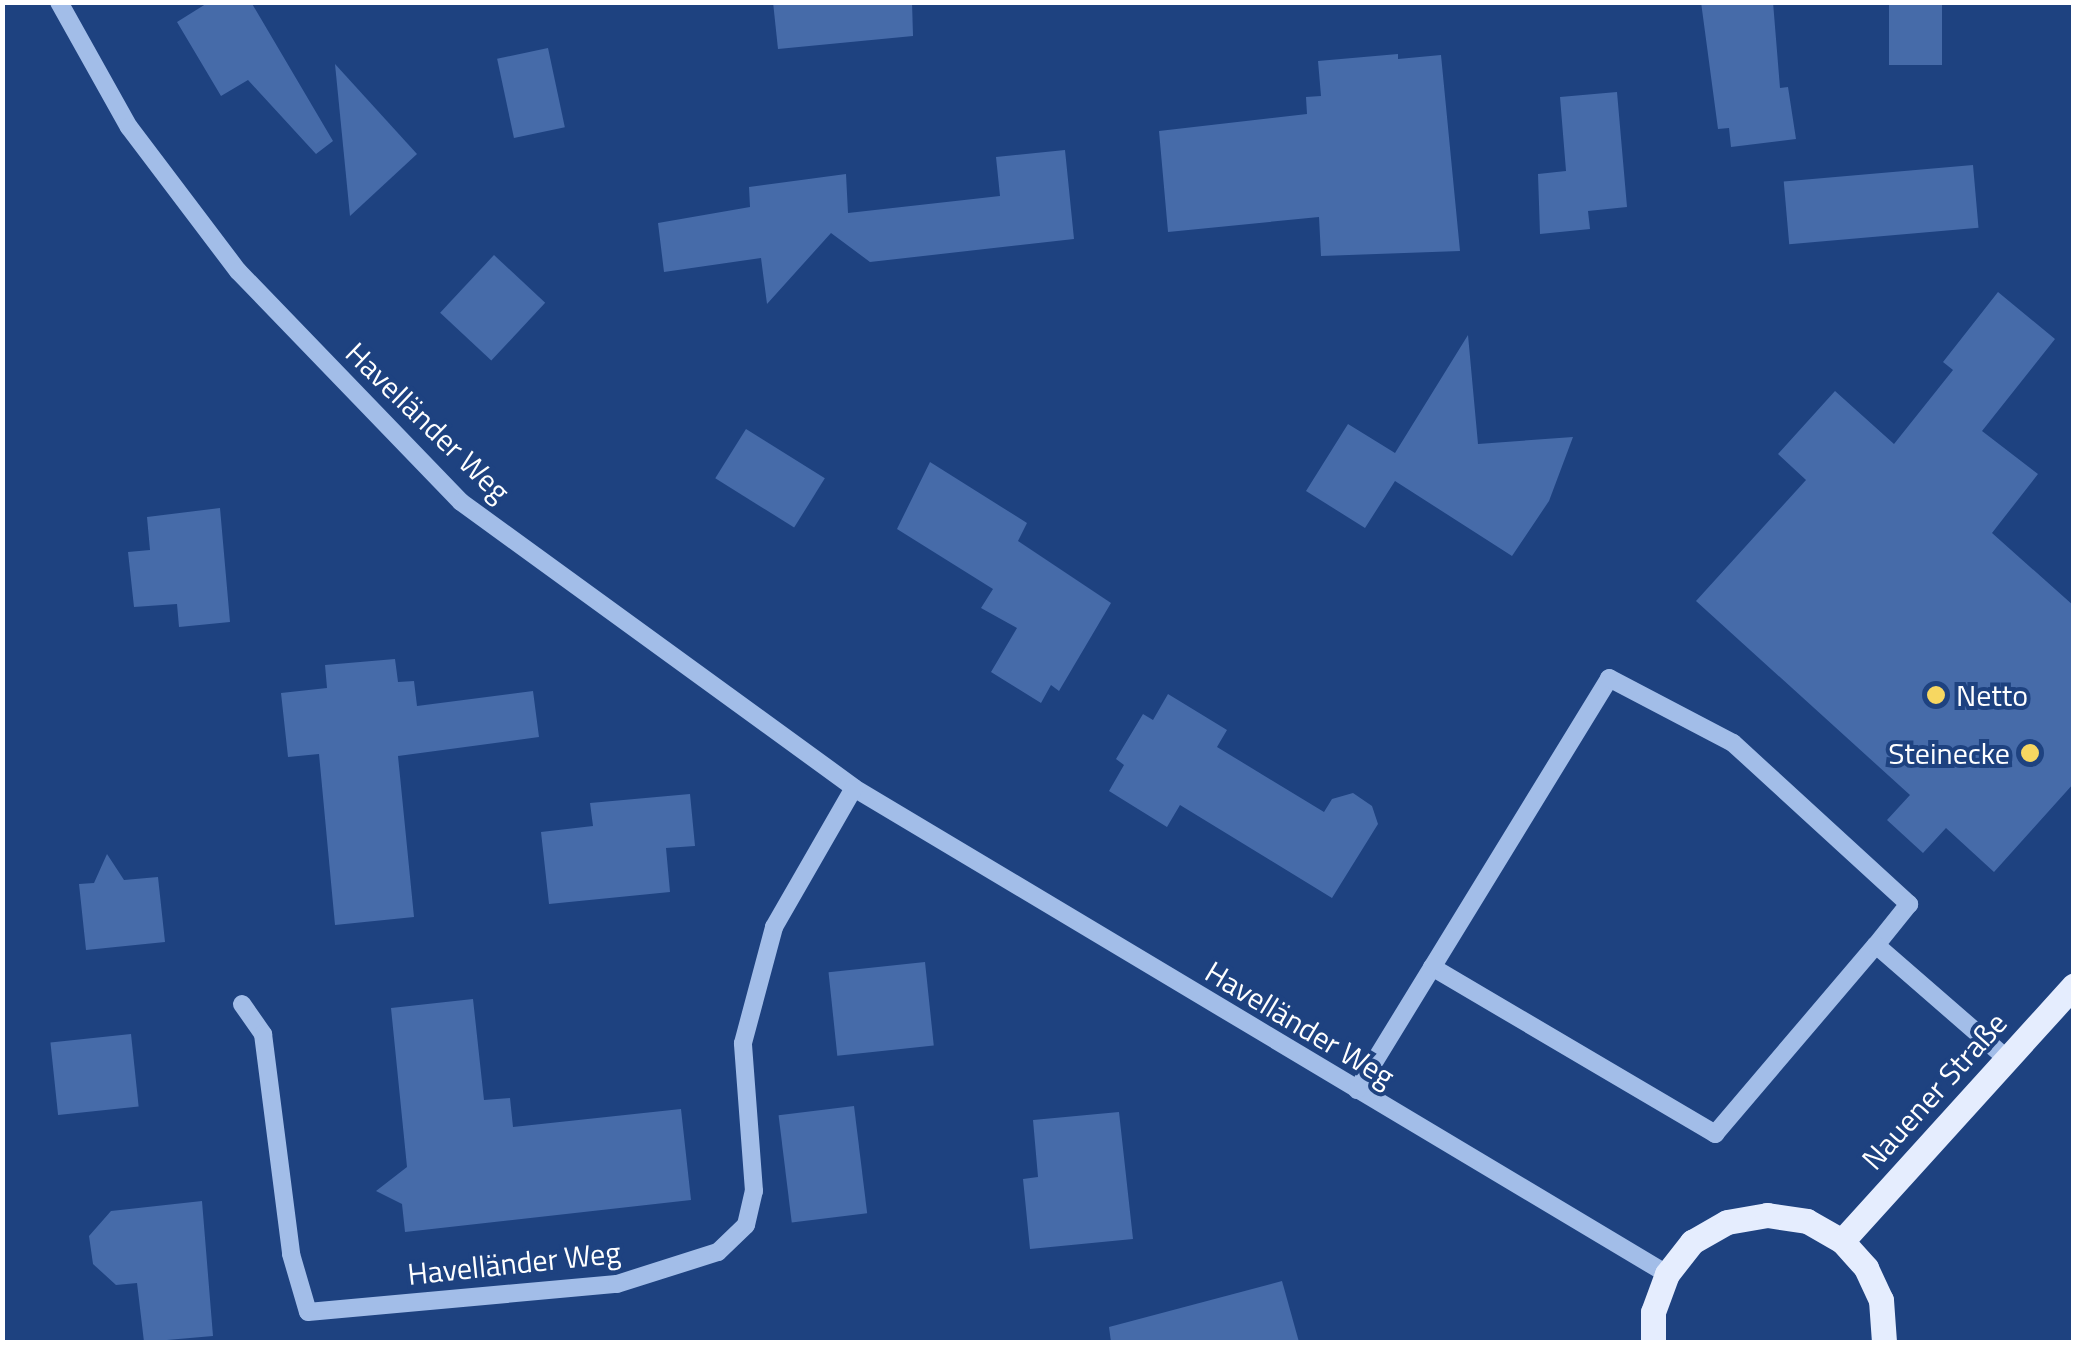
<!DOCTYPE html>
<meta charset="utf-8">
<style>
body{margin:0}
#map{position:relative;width:2076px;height:1345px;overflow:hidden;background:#1e4280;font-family:"Titillium Web",sans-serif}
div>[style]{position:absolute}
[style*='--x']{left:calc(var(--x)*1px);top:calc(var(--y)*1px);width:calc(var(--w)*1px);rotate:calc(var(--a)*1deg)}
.building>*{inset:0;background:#466ba9;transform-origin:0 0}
.minor>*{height:18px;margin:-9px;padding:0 9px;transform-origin:9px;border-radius:9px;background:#a2bde8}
.major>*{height:25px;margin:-12.5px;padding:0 12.5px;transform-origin:12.5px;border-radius:12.5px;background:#e5edfe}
.dots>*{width:28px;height:28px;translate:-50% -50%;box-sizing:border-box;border:5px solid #1e4280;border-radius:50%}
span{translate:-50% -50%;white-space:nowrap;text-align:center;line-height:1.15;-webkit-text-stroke:8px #1e4280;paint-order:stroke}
.street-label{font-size:30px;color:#fff}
.poi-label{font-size:30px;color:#fff}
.left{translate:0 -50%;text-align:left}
.right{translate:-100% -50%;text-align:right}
.frame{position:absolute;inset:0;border:5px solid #fff;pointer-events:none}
</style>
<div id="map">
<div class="building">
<div style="clip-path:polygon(209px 2px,251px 2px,333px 141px,316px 154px,248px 80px,221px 96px,177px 22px)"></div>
<div style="clip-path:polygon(773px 2px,912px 2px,913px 36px,778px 49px)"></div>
<div style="clip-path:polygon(1701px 2px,1773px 2px,1780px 88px,1788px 87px,1796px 139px,1731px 147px,1729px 128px,1718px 129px)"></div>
<div style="left:1889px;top:2px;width:53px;height:63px"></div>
<div style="left:548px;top:48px;width:81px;height:52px;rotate:78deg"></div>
<div style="clip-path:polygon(1398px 54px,1398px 59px,1441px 55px,1460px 251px,1321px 256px,1319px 217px,1168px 232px,1159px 131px,1307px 114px,1306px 97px,1321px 96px,1318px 61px)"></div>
<div style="clip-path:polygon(335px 64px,417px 154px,350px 216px)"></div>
<div style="clip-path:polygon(1617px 92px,1627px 207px,1588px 211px,1590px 229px,1540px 234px,1538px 174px,1566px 171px,1560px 97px)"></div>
<div style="clip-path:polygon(1065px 150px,1074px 239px,870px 262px,831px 233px,767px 304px,761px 258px,664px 272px,658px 223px,750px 207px,749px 187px,846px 174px,848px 213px,1000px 196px,996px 157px)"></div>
<div style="left:1973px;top:165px;width:63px;height:190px;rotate:85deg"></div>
<div style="left:494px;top:255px;width:70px;height:79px;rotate:43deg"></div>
<div style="clip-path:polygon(1998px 292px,2055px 339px,1982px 431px,2038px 474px,1992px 533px,2074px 606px,2074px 783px,1994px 872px,1946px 828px,1923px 853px,1887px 820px,1910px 795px,1696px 601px,1806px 480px,1778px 454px,1835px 391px,1894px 444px,1953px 370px,1943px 362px)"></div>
<div style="clip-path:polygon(1468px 335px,1478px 444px,1573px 437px,1549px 501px,1512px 556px,1395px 481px,1365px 528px,1306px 491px,1348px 424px,1395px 453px)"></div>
<div style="left:746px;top:429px;width:93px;height:58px;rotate:32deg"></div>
<div style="clip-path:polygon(930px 462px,1027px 523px,1018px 541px,1111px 603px,1059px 691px,1051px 685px,1041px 703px,991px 672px,1017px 628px,981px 608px,993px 589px,897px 529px)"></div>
<div style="clip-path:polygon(220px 508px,230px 622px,179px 627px,177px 604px,134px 607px,128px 552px,150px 550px,147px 517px)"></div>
<div style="clip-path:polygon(395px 659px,398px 682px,414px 681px,417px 706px,533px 691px,539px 737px,398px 756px,414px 917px,335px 925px,319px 754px,288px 757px,281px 693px,327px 688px,325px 665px)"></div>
<div style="clip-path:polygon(1168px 694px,1227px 730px,1217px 747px,1324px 812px,1332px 799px,1353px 793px,1372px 806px,1378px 824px,1332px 898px,1180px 805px,1167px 827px,1109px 791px,1124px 765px,1116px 759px,1143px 714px,1153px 720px)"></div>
<div style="clip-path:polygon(690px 794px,695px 846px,666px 848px,670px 892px,549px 904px,541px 832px,593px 826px,590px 803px)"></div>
<div style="clip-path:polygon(107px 854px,124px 880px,158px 877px,165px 942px,86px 950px,79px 884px,94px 883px)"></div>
<div style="left:925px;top:962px;width:84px;height:97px;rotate:84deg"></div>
<div style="clip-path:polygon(473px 999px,484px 1100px,510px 1098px,513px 1127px,681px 1109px,691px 1200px,405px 1232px,402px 1204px,376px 1191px,407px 1167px,391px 1008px)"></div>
<div style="left:131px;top:1034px;width:73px;height:81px;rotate:84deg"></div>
<div style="left:854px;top:1106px;width:108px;height:76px;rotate:83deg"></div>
<div style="clip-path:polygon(1119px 1112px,1133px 1239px,1030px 1249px,1023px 1179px,1038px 1177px,1033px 1120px)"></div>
<div style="clip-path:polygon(202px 1201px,213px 1336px,144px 1342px,137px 1283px,116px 1285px,93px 1264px,89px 1236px,111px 1211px)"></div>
<div style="clip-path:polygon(1282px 1281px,1299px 1342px,1111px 1342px,1109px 1327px)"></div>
</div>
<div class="minor">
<div style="--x:59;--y:2;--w:143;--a:60.8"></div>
<div style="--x:129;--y:127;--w:181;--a:52.9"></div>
<div style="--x:238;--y:271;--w:321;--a:46"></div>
<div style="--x:461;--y:502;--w:486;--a:36"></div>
<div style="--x:854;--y:788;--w:947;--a:30.87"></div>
<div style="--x:1432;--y:967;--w:329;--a:30.5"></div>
<div style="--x:1715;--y:1134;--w:248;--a:-49.6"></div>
<div style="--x:242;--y:1004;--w:37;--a:55"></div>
<div style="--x:263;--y:1034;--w:222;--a:82.7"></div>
<div style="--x:291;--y:1254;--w:60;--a:73.7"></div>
<div style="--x:308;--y:1312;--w:310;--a:-5.2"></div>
<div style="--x:617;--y:1284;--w:106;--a:-17.6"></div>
<div style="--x:718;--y:1252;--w:39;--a:-44"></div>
<div style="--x:746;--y:1225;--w:35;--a:-77"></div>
<div style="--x:754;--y:1191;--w:148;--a:-94.3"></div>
<div style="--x:743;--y:1043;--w:120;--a:-75"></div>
<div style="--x:774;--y:927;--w:160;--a:-60.1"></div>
<div style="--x:1357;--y:1090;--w:483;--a:-58.5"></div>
<div style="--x:1609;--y:678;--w:140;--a:27.7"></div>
<div style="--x:1733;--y:743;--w:239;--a:42.5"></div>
<div style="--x:1909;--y:904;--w:53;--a:128.8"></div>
<div style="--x:1876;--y:945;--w:174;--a:41"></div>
</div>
<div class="major">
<div style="--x:1842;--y:1241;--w:345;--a:-47.8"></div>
<div style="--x:1653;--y:1342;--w:30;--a:-90"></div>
<div style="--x:1653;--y:1312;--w:40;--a:-69.8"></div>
<div style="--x:1667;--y:1274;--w:41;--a:-52"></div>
<div style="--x:1692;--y:1242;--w:40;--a:-29.7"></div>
<div style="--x:1727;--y:1222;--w:41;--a:-9.9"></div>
<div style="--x:1767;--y:1215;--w:40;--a:8.5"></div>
<div style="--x:1807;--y:1221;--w:40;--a:29.7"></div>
<div style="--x:1842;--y:1241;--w:36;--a:48"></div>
<div style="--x:1866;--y:1268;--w:35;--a:65"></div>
<div style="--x:1881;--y:1300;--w:42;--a:85.9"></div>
</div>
<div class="dots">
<div style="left:1936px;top:695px;background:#f7d761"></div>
<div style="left:2030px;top:753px;background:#f7d761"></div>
</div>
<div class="street-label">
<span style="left:428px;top:422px;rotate:44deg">Havelländer Weg</span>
<span style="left:1300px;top:1024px;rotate:31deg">Havelländer Weg</span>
<span style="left:1934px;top:1091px;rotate:-48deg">Nauener Straße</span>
<span style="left:514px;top:1263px;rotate:-6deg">Havelländer Weg</span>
</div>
<div class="poi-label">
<span class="left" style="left:1956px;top:695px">Netto</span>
<span class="right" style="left:2010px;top:753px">Steinecke</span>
</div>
<div class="frame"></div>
</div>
